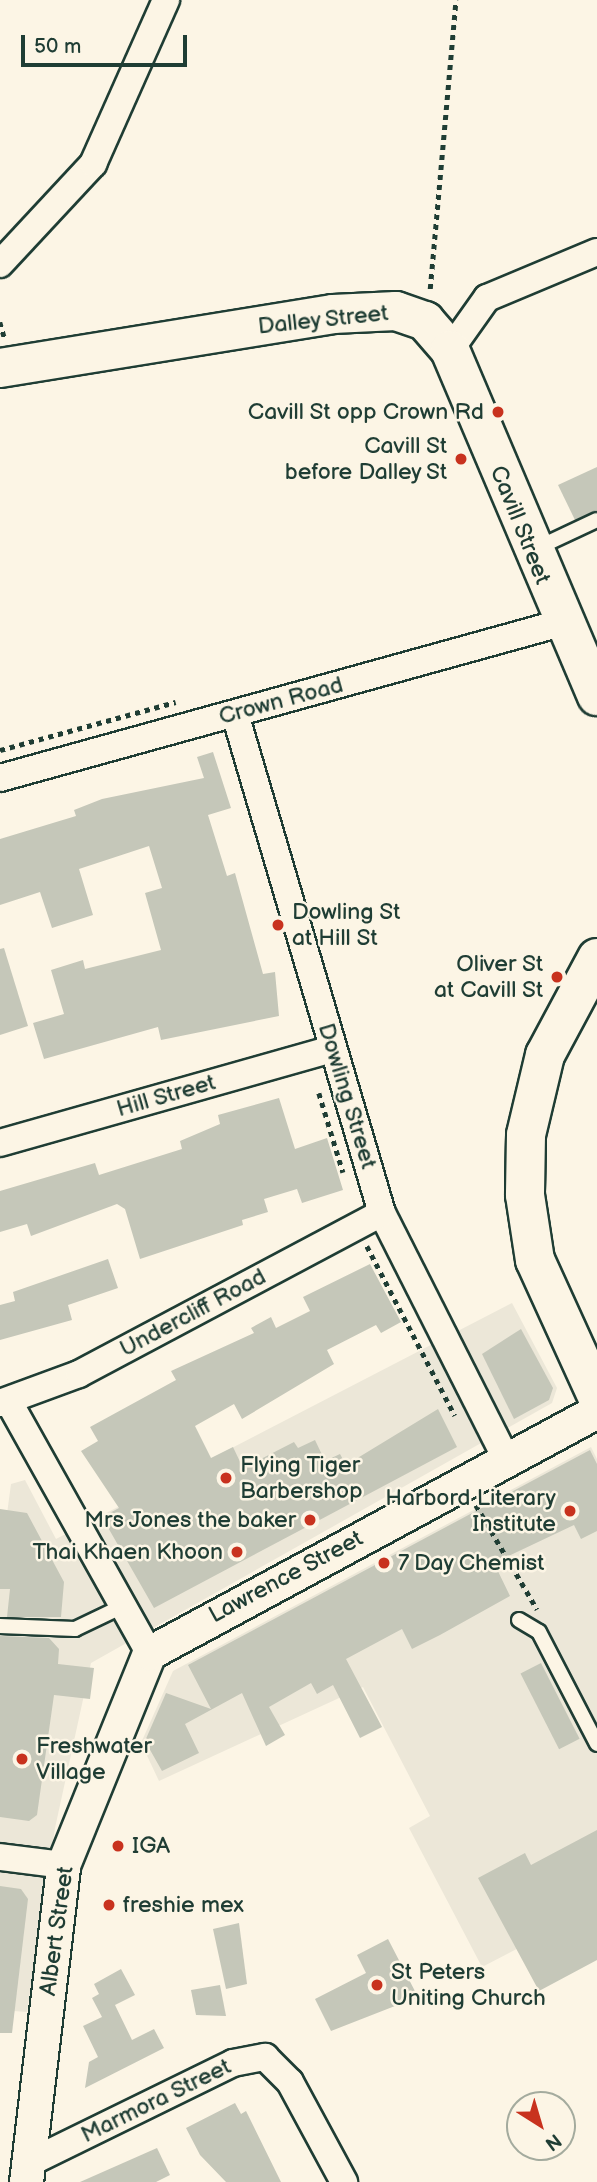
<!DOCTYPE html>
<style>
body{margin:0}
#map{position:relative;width:597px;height:2182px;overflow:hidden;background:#fcf5e5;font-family:"Balsamiq Sans",sans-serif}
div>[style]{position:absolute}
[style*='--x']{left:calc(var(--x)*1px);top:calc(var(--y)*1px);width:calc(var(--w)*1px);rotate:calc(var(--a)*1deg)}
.built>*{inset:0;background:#ece7d8}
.building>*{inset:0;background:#c5c7b9;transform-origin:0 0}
.path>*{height:4.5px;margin-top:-2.25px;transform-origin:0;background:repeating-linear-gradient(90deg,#1f3d34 0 5px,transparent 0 10px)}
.roads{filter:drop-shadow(2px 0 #1f3d34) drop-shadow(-2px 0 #1f3d34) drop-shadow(0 2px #1f3d34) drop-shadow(0 -2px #1f3d34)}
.service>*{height:14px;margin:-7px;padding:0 7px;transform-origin:7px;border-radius:7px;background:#fcf5e5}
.minor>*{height:26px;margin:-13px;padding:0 13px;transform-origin:13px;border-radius:13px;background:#fcf5e5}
.tertiary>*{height:33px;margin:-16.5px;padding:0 16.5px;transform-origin:16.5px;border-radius:16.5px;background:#fcf5e5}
.secondary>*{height:38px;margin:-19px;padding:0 19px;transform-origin:19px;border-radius:19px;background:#fcf5e5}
.dots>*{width:19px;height:19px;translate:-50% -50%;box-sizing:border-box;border:4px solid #fcf5e5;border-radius:50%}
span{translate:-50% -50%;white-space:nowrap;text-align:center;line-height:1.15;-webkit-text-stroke:5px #fcf5e5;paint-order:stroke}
.street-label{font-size:23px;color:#1f3d34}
.poi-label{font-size:23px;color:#1f3d34}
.right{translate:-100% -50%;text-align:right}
.left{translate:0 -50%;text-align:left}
.north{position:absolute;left:506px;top:2091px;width:70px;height:70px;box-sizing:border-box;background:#fcf5e5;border:2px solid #a4ab9e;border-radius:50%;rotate:143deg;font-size:19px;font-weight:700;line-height:28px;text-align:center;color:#1f3d34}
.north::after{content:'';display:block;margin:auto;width:24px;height:32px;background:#c8321e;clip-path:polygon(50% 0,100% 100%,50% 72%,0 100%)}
.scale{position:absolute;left:21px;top:35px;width:166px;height:32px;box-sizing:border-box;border:4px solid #1f3d34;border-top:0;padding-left:9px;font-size:21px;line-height:24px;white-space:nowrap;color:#1f3d34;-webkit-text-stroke:5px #fcf5e5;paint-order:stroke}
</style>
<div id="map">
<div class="built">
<div style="clip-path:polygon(512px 1303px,557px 1388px,552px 1403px,91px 1663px,55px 1828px,27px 2012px,0 2010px,0 1566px,11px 1484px,25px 1480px,56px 1539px)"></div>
<div style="clip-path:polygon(591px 1447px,597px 1459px,597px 1907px,482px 1967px,409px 1828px,430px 1816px,363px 1687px,159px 1781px,141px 1743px,173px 1671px)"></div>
</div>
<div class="building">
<div style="clip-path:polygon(597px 467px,597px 510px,575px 520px,558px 485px)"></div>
<div style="clip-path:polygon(213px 752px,231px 808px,208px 815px,227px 876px,235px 873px,263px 974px,275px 972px,279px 1016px,161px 1040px,158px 1027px,44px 1059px,33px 1023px,64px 1014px,51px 970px,83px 960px,85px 969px,161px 950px,145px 893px,162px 888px,149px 846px,79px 869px,93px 915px,52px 928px,40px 892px,0 905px,0 839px,76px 816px,74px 810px,102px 799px,204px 778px,197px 757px)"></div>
<div style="clip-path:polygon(4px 948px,28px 1026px,0 1035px,0 949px)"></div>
<div style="clip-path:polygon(279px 1098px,295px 1149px,327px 1138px,343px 1190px,302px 1203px,297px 1189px,264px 1199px,268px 1212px,242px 1220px,243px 1225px,140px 1259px,125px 1209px,117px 1204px,31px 1236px,27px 1224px,0 1232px,0 1191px,95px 1163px,99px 1175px,182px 1149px,180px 1141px,220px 1124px,218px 1115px)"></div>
<div style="clip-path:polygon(108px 1259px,118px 1288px,68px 1305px,72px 1320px,0 1340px,0 1305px,15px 1301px,13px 1292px)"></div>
<div style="clip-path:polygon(370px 1264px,401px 1322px,381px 1333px,376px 1325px,327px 1350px,334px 1364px,242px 1419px,234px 1404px,195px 1426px,211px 1458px,233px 1447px,243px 1468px,294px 1442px,298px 1448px,315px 1440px,325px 1461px,340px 1454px,346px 1465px,438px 1409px,457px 1447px,154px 1608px,102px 1517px,119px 1508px,81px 1451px,98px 1441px,90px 1427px,176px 1380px,171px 1371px,254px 1333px,251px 1328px,271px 1317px,276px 1328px,310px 1311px,303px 1297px)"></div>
<div style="clip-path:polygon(521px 1329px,553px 1388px,549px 1400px,514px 1419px,482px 1354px)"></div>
<div style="clip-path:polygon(590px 1450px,597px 1464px,597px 1531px,581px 1539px,574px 1525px,494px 1563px,510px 1596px,440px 1635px,412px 1649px,402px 1629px,346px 1659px,382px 1727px,360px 1738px,333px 1685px,317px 1694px,311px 1683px,269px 1707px,285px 1735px,266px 1746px,242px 1693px,185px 1724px,199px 1753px,162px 1771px,145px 1741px,166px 1693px,211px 1709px,188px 1665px)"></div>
<div style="clip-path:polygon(0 1509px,27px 1513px,64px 1582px,61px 1617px,7px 1617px,10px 1589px,0 1589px)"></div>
<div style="clip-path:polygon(0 1636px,49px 1638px,59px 1649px,58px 1664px,94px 1668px,90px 1699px,54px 1695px,37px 1815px,29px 1821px,0 1817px)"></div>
<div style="left:541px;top:1663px;width:85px;height:23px;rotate:63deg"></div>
<div style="clip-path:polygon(597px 1830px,597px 1960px,539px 1991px,478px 1878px,525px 1853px,531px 1865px)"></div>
<div style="clip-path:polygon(0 1886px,21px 1889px,28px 1899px,12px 2033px,0 2033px)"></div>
<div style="clip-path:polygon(239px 1923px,247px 1984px,226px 1989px,213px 1929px)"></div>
<div style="clip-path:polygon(388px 1939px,418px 1997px,331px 2031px,315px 1999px,366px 1973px,357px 1955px)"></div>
<div style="clip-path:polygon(121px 1969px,135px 1995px,115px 2005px,132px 2040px,154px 2029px,164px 2048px,85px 2088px,89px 2062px,98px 2057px,83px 2026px,102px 2017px,92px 1998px,99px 1994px,94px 1984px)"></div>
<div style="clip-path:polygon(220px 1985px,226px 2016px,196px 2015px,191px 1990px)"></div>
<div style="clip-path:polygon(235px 2103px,241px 2114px,246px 2111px,281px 2182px,226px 2182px,200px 2155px,186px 2128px)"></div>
<div style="clip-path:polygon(157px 2148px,170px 2175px,156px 2182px,80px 2182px)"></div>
</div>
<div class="path">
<div style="--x:430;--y:289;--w:290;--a:-84.9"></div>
<div style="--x:0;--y:322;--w:19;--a:74"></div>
<div style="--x:0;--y:750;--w:182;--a:-15.3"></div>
<div style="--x:319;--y:1093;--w:83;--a:73.1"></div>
<div style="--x:367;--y:1246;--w:191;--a:62.6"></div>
<div style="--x:476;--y:1505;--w:121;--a:59.6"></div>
</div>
<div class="roads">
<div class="service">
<div style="--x:535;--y:549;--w:68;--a:-25.1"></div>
<div style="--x:519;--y:1620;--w:23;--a:31"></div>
<div style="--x:539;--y:1632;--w:126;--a:62.6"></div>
<div style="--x:0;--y:1626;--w:75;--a:2.3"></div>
<div style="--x:75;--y:1629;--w:51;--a:-25.6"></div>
</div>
<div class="minor">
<div style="--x:0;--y:264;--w:137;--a:-47.1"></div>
<div style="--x:93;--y:164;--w:180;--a:-66"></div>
<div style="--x:450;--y:350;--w:64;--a:-54.6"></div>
<div style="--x:487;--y:298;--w:119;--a:-22.7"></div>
<div style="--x:235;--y:714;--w:520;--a:73.59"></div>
<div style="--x:382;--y:1213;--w:277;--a:63.2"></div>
<div style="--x:0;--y:778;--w:582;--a:-15.45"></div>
<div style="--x:0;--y:1143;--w:346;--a:-15.8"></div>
<div style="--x:9;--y:1402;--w:287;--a:60.8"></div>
<div style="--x:0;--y:1403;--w:84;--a:-20.2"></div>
<div style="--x:79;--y:1374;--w:343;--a:-28"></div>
<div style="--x:0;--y:1857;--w:64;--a:7.2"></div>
<div style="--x:29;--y:2163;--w:227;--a:-26.1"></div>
<div style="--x:233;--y:2063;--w:33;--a:-11"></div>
<div style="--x:265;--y:2057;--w:35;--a:45"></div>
<div style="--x:290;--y:2082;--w:114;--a:61.6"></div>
</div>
<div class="tertiary">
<div style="--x:26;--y:2182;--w:319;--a:-83.3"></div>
<div style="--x:63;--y:1865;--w:229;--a:-67.9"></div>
<div style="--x:149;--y:1653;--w:509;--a:-28.38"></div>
</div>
<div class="secondary">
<div style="--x:0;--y:368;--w:337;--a:-9.2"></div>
<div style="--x:333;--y:314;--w:63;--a:-2.7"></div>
<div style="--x:396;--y:311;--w:31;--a:19"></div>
<div style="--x:425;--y:321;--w:38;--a:49"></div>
<div style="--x:450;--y:350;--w:376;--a:67"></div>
<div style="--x:597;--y:958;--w:110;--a:118.2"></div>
<div style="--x:545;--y:1055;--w:82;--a:103.4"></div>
<div style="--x:526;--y:1135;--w:60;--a:91"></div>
<div style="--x:525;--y:1195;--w:66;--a:81.3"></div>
<div style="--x:535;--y:1260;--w:149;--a:65.5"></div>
</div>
</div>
<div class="dots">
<div style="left:498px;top:412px;background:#c8321e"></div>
<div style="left:461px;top:459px;background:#c8321e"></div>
<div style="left:278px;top:925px;background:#c8321e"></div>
<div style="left:557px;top:977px;background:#c8321e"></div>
<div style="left:226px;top:1478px;background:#c8321e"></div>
<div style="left:570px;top:1511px;background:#c8321e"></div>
<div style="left:310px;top:1520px;background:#c8321e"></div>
<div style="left:237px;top:1552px;background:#c8321e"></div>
<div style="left:384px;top:1563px;background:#c8321e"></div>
<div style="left:22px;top:1759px;background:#c8321e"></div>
<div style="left:118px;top:1846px;background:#c8321e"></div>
<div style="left:109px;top:1905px;background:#c8321e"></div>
<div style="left:377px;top:1985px;background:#c8321e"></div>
</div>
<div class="street-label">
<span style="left:323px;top:320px;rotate:-6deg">Dalley Street</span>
<span style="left:520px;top:525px;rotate:68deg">Cavill Street</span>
<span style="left:281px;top:701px;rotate:-15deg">Crown Road</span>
<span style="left:166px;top:1096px;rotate:-16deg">Hill Street</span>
<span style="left:347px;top:1096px;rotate:73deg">Dowling Street</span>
<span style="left:193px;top:1313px;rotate:-28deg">Undercliff Road</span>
<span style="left:286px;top:1577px;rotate:-28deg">Lawrence Street</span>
<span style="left:57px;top:1931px;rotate:-82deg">Albert Street</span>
<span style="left:156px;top:2101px;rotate:-26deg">Marmora Street</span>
</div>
<div class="poi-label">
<span class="right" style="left:484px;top:412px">Cavill St opp Crown Rd</span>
<span class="right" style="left:447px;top:459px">Cavill St<br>before Dalley St</span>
<span class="left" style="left:292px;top:925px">Dowling St<br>at Hill St</span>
<span class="right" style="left:543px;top:977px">Oliver St<br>at Cavill St</span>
<span class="left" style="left:240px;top:1478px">Flying Tiger<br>Barbershop</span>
<span class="right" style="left:556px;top:1511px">Harbord Literary<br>Institute</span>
<span class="right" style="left:296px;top:1520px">Mrs Jones the baker</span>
<span class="right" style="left:223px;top:1552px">Thai Khaen Khoon</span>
<span class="left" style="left:398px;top:1563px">7 Day Chemist</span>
<span class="left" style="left:36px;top:1759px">Freshwater<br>Village</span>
<span class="left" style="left:132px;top:1846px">IGA</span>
<span class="left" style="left:123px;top:1905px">freshie mex</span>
<span class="left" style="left:391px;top:1985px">St Peters<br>Uniting Church</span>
</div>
<div class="north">N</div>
<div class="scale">50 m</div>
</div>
